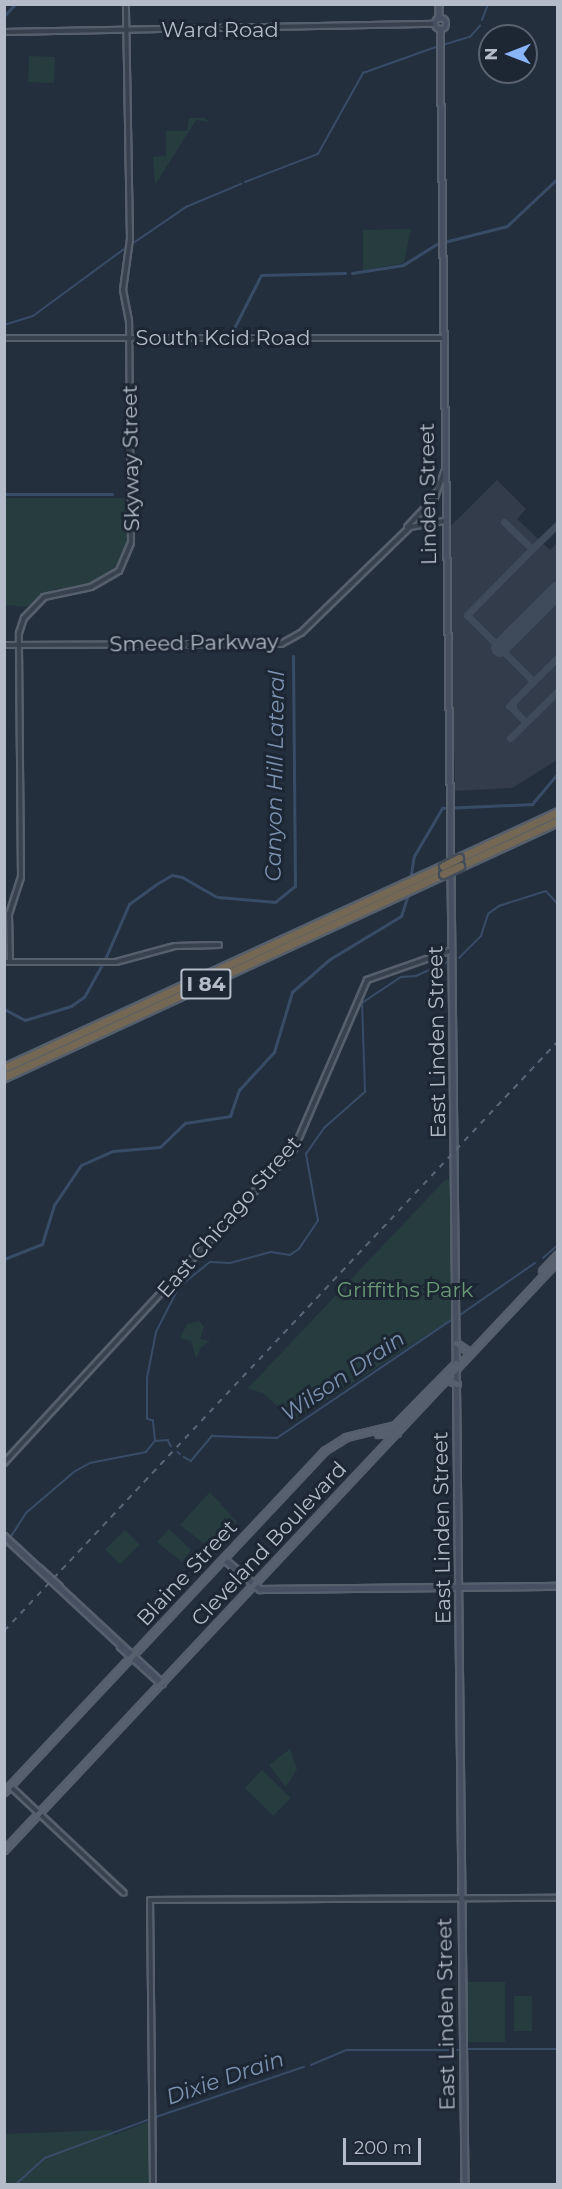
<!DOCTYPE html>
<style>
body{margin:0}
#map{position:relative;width:562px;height:2189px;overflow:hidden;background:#242f3e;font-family:Montserrat,sans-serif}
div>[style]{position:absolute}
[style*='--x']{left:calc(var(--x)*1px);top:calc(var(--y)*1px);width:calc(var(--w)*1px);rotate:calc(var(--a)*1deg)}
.airport>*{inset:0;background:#323c4b}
.green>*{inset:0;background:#263c3f;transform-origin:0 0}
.stream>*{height:1.5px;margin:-0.75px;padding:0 0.75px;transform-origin:0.75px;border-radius:0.75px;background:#394c67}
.canal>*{height:3px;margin:-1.5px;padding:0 1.5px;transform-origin:1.5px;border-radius:1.5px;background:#394c67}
.taxiway>*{height:7px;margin:-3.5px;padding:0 3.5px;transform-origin:3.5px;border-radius:3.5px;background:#3f4a5a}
.runway>*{height:18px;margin:-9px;padding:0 9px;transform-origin:9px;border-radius:9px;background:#3f4a5a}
.roads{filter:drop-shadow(2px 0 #565f6c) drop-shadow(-2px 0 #565f6c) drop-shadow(0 2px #565f6c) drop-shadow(0 -2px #565f6c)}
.tertiary>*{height:4px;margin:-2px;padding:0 2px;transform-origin:2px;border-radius:2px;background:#38414e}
.secondary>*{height:4.5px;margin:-2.25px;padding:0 2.25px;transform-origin:2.25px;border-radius:2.25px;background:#465061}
.secondary>.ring{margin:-2.25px;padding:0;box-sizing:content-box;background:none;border:4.5px solid #465061;border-radius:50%}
.primary>*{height:5px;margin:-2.5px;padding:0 2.5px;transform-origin:2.5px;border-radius:2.5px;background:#56606e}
.motorway>*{height:7px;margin:-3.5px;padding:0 3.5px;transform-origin:3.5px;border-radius:3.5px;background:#746855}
.rail>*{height:1.5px;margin-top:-0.75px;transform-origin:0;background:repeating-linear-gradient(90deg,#5a6575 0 6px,transparent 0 12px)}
.bridges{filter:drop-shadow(2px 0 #434c59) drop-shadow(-2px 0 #434c59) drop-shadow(0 2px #434c59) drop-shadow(0 -2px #434c59)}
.motorway-bridge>*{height:7px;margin:-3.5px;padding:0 3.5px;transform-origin:3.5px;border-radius:3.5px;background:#746855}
span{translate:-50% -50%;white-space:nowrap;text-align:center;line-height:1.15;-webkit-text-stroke:6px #1d2633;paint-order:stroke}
.shield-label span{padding:2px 4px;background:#1d2633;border:2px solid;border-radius:4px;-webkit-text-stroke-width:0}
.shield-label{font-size:20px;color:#b4bcc9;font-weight:700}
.street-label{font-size:21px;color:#b4bcc9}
.park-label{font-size:21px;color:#6b9a76}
.water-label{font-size:22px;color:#7c92b1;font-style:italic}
.frame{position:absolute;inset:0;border:6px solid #b4bcc9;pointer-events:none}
.north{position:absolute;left:478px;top:24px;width:60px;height:60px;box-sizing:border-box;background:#1d2633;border:2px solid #59626f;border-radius:50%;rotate:270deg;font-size:16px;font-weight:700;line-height:24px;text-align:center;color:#b4bcc9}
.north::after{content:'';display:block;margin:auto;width:21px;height:27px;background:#8ab4f8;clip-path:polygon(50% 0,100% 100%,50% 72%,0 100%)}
.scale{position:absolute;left:343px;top:2138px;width:78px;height:27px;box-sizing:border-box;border:3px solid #b4bcc9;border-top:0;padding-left:8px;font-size:18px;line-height:21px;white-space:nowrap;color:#b4bcc9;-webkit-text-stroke:4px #1d2633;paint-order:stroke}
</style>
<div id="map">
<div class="airport">
<div style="clip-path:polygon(497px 480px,526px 509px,517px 519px,550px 550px,557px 543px,557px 760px,512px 788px,455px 791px,449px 528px)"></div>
</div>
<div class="green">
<div style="left:29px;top:56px;width:26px;height:26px;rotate:2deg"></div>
<div style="clip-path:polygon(189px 118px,204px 118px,210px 122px,196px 120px,155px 185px,153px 157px,166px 156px,166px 131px,187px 131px)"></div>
<div style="clip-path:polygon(411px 229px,404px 263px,363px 270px,363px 230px)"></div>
<div style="clip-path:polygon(4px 498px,129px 498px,129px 541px,123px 560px,94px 584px,55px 589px,26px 607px,5px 605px)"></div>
<div style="clip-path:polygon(452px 1178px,453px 1318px,294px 1421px,264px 1394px,248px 1388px,445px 1180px)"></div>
<div style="clip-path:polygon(199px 1321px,204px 1327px,200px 1339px,210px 1341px,201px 1347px,196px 1359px,191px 1341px,180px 1338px,187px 1324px)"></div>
<div style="clip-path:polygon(210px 1492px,237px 1522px,211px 1549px,180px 1525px)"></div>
<div style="clip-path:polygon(169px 1529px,191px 1550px,182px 1562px,157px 1542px)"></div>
<div style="left:125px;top:1530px;width:21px;height:28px;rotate:45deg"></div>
<div style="clip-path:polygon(290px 1749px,297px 1769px,286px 1787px,269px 1765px)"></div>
<div style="left:262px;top:1770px;width:40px;height:25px;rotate:44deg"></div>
<div style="left:505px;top:1982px;width:60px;height:39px;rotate:90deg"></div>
<div style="left:514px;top:1996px;width:18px;height:35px"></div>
<div style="clip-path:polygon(150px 2121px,151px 2184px,5px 2184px,5px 2134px,111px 2130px,114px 2135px)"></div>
</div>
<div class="stream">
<div style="--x:482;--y:20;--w:17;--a:-69"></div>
<div style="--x:443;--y:45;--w:28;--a:-17"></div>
<div style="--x:470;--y:37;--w:15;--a:-48"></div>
<div style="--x:245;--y:182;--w:78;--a:-21"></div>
<div style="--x:318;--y:154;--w:93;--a:-60.9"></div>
<div style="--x:363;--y:73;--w:77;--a:-19.6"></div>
<div style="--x:135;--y:242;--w:62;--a:-34.5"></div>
<div style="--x:186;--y:207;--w:60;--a:-22.7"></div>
<div style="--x:4;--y:325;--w:30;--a:-17"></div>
<div style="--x:33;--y:316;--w:112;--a:-36.3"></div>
<div style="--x:459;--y:958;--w:31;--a:-45"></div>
<div style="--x:481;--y:936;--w:23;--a:-72"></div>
<div style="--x:488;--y:914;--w:14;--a:-36"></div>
<div style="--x:499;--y:906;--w:49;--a:-17.7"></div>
<div style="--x:546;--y:891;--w:18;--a:47"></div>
<div style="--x:543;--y:1258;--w:20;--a:-41"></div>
<div style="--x:460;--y:1315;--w:91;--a:-34.7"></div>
<div style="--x:155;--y:1441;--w:13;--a:-4"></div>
<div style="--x:168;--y:1440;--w:7;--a:63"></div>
<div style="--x:178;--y:1452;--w:3;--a:45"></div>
<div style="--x:184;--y:1457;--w:8;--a:30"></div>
<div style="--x:191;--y:1461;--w:33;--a:-50"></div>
<div style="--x:212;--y:1436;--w:65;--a:1.8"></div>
<div style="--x:277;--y:1438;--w:212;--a:-34.1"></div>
<div style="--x:10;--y:1538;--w:30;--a:-57"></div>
<div style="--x:26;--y:1513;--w:63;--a:-40.5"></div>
<div style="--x:74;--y:1472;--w:18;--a:-29"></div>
<div style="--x:90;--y:1463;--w:57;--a:-11.1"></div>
<div style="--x:146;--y:1452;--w:14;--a:-51"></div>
<div style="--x:155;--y:1441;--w:20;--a:-96"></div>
<div style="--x:153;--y:1421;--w:6;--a:-162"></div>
<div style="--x:147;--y:1419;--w:41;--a:-90"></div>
<div style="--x:147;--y:1378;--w:47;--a:-78.9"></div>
<div style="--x:156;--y:1332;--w:51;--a:-62.9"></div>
<div style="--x:179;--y:1287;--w:40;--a:-39"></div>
<div style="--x:210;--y:1262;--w:20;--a:3"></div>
<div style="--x:230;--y:1263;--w:42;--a:-15"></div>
<div style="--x:271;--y:1252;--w:19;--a:9"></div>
<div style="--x:290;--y:1255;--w:11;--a:-34"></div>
<div style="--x:299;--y:1249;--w:34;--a:-56"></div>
<div style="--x:318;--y:1221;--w:68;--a:-100.2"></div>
<div style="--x:306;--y:1154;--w:32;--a:-55"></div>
<div style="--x:324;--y:1128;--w:55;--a:-41.3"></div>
<div style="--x:365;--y:1092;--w:89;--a:-91.9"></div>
<div style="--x:362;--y:1003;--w:47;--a:-33.7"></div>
<div style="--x:401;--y:977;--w:15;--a:-4"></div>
<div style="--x:416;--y:976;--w:36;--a:-24"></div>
<div style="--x:4;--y:1548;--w:7;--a:-56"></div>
<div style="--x:468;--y:2049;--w:90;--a:0"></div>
<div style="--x:311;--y:2065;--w:39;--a:-23"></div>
<div style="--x:347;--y:2050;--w:111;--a:0"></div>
<div style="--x:156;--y:2117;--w:156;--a:-18.7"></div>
<div style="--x:16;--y:2184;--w:39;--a:-42"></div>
<div style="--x:45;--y:2158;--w:110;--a:-20.3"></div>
</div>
<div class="canal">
<div style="--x:4;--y:16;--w:16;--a:-47"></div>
<div style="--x:444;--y:242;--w:65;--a:-14.3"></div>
<div style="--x:507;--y:226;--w:70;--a:-43.3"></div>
<div style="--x:352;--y:273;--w:52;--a:-8.9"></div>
<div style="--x:403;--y:265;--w:40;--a:-32"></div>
<div style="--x:231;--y:334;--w:66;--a:-63"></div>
<div style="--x:261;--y:275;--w:84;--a:-1.4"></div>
<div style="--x:4;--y:494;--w:108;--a:0"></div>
<div style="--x:410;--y:880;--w:24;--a:-81"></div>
<div style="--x:414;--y:856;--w:56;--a:-59.7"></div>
<div style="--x:442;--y:808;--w:90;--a:-2.5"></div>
<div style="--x:532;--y:804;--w:40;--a:-50"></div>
<div style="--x:218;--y:897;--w:57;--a:5"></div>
<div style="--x:275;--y:902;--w:26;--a:-39"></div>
<div style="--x:295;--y:886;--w:230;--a:-90.5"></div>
<div style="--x:105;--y:959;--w:60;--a:-66.4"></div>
<div style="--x:129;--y:904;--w:36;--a:-36"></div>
<div style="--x:158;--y:883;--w:16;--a:-30"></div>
<div style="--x:172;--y:875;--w:10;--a:11"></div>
<div style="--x:182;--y:877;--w:39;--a:30"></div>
<div style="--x:4;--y:1009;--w:24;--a:28"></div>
<div style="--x:25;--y:1020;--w:48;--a:-16.9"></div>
<div style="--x:71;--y:1006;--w:16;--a:-35"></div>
<div style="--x:84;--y:997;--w:35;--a:-61"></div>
<div style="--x:4;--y:1259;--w:41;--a:-21.5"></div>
<div style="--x:42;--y:1244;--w:41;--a:-72.9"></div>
<div style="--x:54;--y:1205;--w:48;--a:-56"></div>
<div style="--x:81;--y:1165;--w:35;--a:-24"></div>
<div style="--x:113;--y:1151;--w:47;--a:-4.9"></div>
<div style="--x:160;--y:1147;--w:35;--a:-44"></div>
<div style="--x:185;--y:1123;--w:46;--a:-8.8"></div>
<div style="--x:230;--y:1116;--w:28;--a:-71"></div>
<div style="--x:239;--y:1090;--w:52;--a:-47.4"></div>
<div style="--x:274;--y:1052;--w:63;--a:-73.3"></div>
<div style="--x:292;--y:992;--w:50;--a:-41"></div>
<div style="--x:330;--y:959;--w:83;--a:-31.2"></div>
<div style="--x:401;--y:916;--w:25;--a:-72"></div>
</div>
<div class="taxiway">
<div style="--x:504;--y:522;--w:39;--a:44"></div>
<div style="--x:532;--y:549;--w:93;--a:134.6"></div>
<div style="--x:467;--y:615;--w:93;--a:45"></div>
<div style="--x:532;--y:549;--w:36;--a:-44"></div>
<div style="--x:513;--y:702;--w:7;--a:90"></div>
<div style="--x:513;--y:709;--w:18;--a:47"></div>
<div style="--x:509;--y:706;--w:69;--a:-45"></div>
<div style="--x:510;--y:738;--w:67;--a:-44.4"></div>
</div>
<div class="runway">
<div style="--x:500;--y:648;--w:82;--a:-45"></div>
</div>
<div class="roads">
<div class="tertiary">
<div style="--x:4;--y:32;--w:431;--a:-1.1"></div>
<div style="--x:4;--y:338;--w:438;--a:0"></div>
<div style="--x:407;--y:527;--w:41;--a:-47"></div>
<div style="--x:435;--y:497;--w:27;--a:-70"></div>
<div style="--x:4;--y:645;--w:277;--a:-0.2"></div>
<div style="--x:281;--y:644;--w:23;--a:-29"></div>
<div style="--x:301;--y:633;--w:152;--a:-44.2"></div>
<div style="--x:410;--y:527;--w:36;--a:-10"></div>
<div style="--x:4;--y:962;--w:112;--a:0"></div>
<div style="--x:116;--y:962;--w:61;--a:-15.2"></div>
<div style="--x:175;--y:946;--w:44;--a:-1.3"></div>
<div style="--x:10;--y:962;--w:48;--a:-91.2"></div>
<div style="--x:9;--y:914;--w:39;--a:-72"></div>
<div style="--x:21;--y:877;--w:244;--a:-90.5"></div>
<div style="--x:19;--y:633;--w:16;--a:-72"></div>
<div style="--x:24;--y:618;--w:29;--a:-46"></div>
<div style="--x:44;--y:597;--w:48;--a:-12"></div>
<div style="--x:91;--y:587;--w:32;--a:-30"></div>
<div style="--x:119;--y:571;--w:30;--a:-67"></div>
<div style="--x:131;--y:543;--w:222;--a:-90.5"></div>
<div style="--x:129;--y:321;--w:32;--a:-101"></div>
<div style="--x:123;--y:290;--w:51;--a:-82.2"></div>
<div style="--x:130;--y:239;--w:235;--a:-91"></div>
<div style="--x:4;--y:1463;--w:427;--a:-47.3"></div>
<div style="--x:294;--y:1149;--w:184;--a:-66.6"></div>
<div style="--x:367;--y:980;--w:90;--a:-19.4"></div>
<div style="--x:10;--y:1786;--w:156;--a:43.2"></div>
<div style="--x:153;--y:2184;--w:284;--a:-90.6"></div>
<div style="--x:150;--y:1900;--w:408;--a:-0.3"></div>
</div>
<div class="secondary">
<div style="--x:439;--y:4;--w:14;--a:90"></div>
<div class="ring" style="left:435.5px;top:18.5px;width:6.5px;height:6.5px"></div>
<div style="--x:440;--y:29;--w:833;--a:89.24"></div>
<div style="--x:451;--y:870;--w:1314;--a:89.39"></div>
<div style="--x:4;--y:1536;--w:216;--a:42.9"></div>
<div style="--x:224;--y:1559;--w:47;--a:39.8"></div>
<div style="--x:260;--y:1589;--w:298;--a:-0.6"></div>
<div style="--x:39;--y:1568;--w:27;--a:42"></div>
<div style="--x:120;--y:1646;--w:54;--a:42"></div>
</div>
<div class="primary">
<div style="--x:542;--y:1271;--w:23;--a:-47"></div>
<div style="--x:456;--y:1343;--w:14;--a:34"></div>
<div style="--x:446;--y:1379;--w:12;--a:24"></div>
<div style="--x:378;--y:1434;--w:19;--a:-3"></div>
<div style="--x:4;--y:1792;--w:468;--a:-46.8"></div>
<div style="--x:324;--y:1451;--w:26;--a:-32"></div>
<div style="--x:346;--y:1437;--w:50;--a:-13.8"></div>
<div style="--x:395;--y:1425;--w:87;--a:-45.5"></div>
<div style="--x:4;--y:1850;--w:809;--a:-46.8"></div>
</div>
<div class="motorway">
<div style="--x:459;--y:858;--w:109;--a:-24.9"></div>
<div style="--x:460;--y:866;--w:108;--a:-24.7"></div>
<div style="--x:4;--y:1068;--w:483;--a:-24.7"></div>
<div style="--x:4;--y:1077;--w:484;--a:-24.8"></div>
</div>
</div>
<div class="rail">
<div style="--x:4;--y:1631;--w:809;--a:-46.8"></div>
</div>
<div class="bridges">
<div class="motorway-bridge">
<div style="--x:443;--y:866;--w:18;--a:-27"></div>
<div style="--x:443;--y:874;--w:19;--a:-25"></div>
</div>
</div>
<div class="shield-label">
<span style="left:206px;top:984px">I 84</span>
</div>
<div class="street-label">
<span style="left:220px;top:30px">Ward Road</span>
<span style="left:223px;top:338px">South Kcid Road</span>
<span style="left:131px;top:458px;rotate:-91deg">Skyway Street</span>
<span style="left:428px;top:494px;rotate:-91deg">Linden Street</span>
<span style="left:194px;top:643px;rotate:-1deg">Smeed Parkway</span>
<span style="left:437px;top:1042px;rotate:-91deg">East Linden Street</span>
<span style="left:229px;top:1217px;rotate:-49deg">East Chicago Street</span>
<span style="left:442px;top:1528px;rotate:-91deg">East Linden Street</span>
<span style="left:269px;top:1544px;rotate:-47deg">Cleveland Boulevard</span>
<span style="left:187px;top:1573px;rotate:-47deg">Blaine Street</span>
<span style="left:446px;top:2014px;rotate:-91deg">East Linden Street</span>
</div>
<div class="park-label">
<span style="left:405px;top:1290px">Griffiths Park</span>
</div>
<div class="water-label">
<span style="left:275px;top:776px;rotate:-89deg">Canyon Hill Lateral</span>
<span style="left:343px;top:1376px;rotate:-34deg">Wilson Drain</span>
<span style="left:225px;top:2078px;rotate:-19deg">Dixie Drain</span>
</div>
<div class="frame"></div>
<div class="north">N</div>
<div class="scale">200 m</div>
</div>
